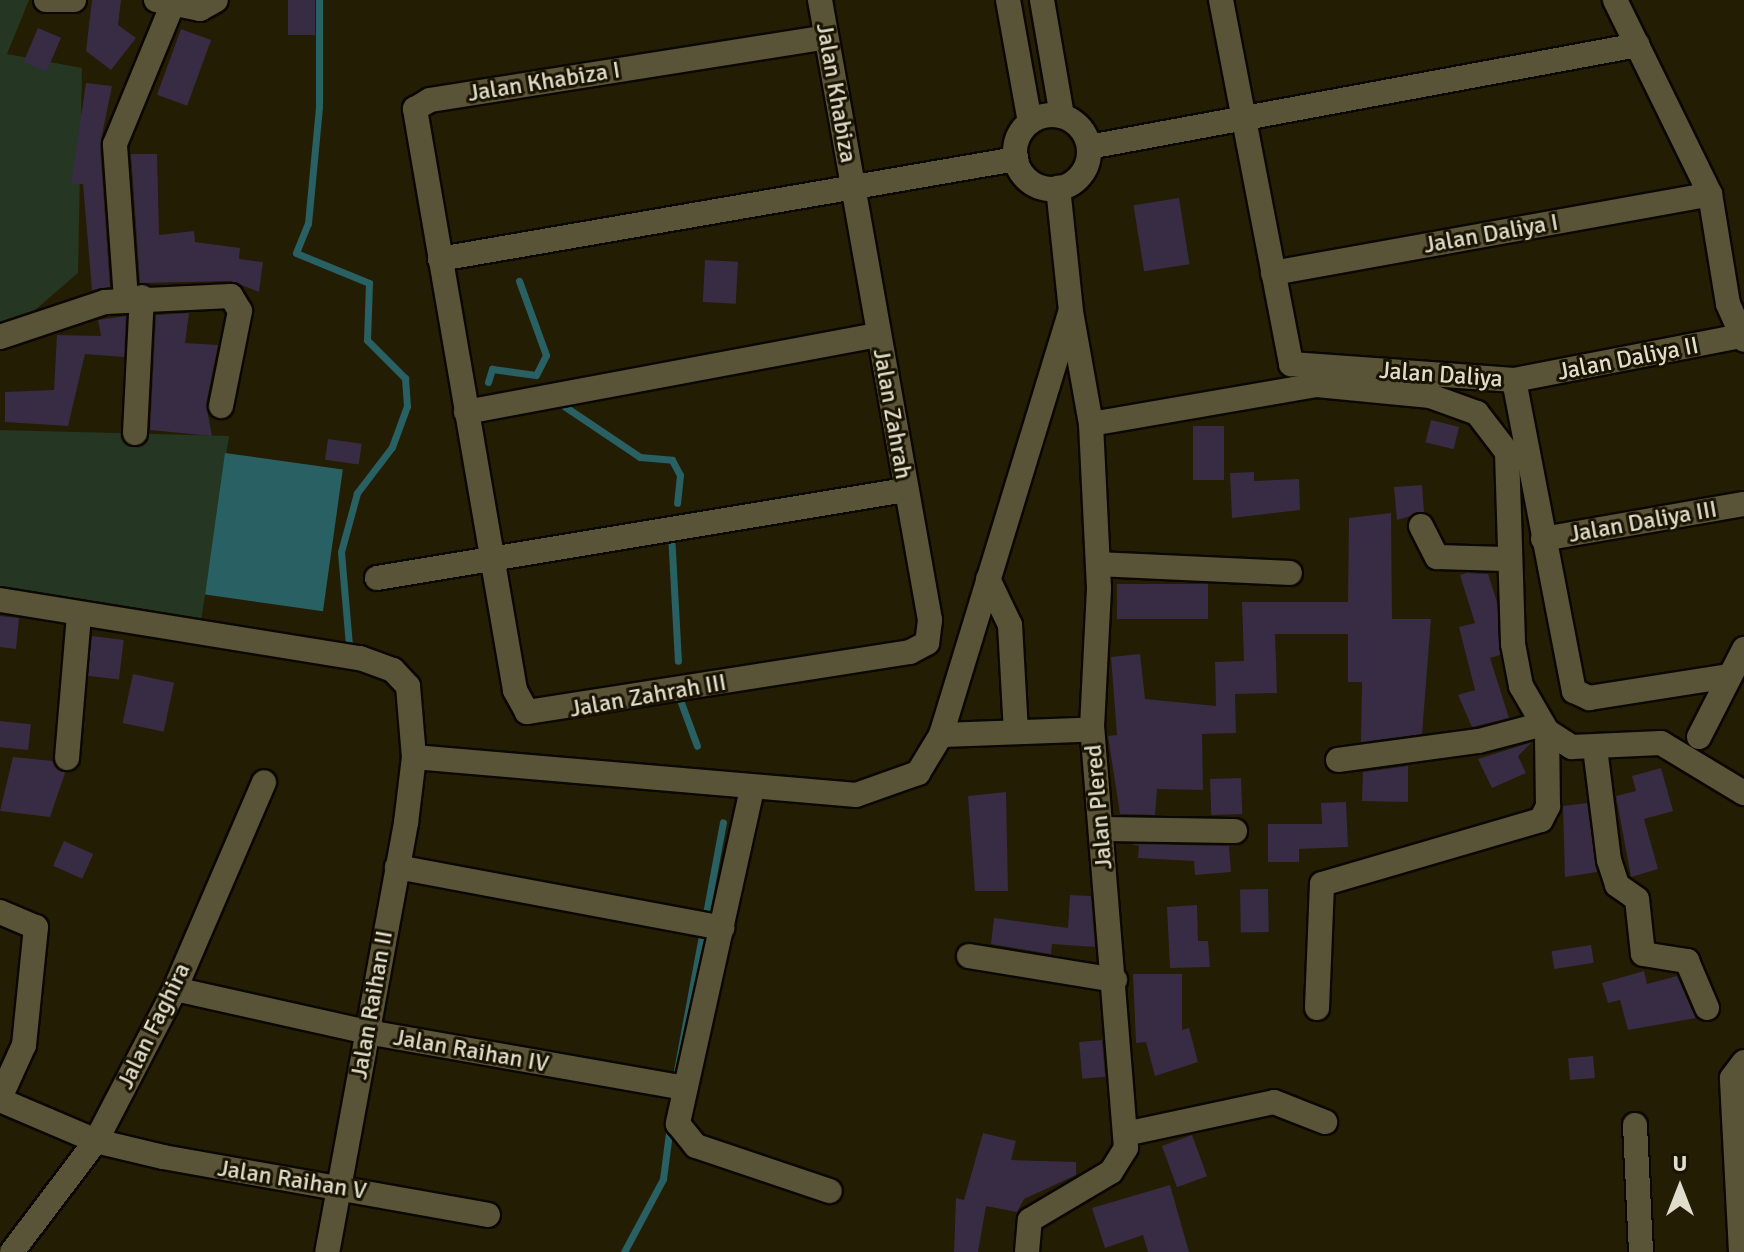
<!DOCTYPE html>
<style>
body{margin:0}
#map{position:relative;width:1744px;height:1252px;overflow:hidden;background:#231d03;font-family:Signika,sans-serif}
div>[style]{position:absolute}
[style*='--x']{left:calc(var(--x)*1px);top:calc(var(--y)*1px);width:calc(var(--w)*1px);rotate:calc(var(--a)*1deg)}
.green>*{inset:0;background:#253622}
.water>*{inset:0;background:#286063;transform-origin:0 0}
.stream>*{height:7px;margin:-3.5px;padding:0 3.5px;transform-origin:3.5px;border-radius:3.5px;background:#286063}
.building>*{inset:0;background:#372c43;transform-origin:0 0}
.roads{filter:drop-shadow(2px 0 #0c0700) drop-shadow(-2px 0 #0c0700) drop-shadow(0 2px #0c0700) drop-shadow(0 -2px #0c0700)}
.street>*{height:24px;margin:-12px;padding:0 12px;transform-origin:12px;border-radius:12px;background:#595438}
.street>.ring{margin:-12px;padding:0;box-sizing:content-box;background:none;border:24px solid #595438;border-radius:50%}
span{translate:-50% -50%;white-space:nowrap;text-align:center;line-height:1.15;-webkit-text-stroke:6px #191400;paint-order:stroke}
.street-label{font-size:24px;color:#e0ddcd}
.north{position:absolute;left:1640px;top:1148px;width:80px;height:80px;-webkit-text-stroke:6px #191400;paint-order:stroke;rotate:0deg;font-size:22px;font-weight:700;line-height:32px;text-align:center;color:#e0ddcd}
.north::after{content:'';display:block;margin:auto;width:28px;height:36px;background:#e0ddcd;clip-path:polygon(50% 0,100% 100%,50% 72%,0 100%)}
</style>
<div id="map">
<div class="green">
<div style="clip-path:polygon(0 0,29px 0,7px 54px,82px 68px,78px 273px,0 340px)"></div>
<div style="clip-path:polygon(0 430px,229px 436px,200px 628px,0 590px)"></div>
</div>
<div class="water">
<div style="left:225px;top:453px;width:119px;height:143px;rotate:8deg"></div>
</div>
<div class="stream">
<div style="--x:319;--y:0;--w:107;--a:90"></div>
<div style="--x:319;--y:107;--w:117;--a:95.4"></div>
<div style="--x:308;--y:223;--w:32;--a:112"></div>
<div style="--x:296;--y:253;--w:79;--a:22.3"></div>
<div style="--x:369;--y:283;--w:57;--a:92"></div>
<div style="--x:367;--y:340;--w:54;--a:45"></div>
<div style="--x:405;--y:378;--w:28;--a:86"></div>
<div style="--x:407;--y:406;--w:44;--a:110.1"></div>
<div style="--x:392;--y:447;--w:58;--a:127.3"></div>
<div style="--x:357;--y:493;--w:61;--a:105.2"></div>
<div style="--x:341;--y:552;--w:93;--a:85.1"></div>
<div style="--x:488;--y:382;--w:14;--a:-73"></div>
<div style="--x:492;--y:369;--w:44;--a:7.8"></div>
<div style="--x:536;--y:375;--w:22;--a:-63"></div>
<div style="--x:546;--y:355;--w:79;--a:-110"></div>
<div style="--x:561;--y:404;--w:95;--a:33.9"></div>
<div style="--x:640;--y:457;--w:32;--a:5"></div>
<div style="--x:672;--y:460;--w:17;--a:62"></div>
<div style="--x:680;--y:475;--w:28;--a:96"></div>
<div style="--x:671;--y:533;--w:128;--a:86.9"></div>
<div style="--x:679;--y:697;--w:52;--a:69.8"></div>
<div style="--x:675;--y:1081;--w:263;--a:-79.5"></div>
<div style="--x:624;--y:1252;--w:83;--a:-61.9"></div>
<div style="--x:663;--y:1179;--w:54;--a:-82.6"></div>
</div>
<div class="building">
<div style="clip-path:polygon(92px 0,121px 0,118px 25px,136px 38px,111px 70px,86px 51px)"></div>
<div style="left:288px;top:0;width:27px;height:35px"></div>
<div style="left:38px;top:28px;width:25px;height:37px;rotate:23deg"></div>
<div style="left:181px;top:29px;width:32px;height:70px;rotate:20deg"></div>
<div style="clip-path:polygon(86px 83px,112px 86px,100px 145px,110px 287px,92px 290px,83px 184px,71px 184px)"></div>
<div style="clip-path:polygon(131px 154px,157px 154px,159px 235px,194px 231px,195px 242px,240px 248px,239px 259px,263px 262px,259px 292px,231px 281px,140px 283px)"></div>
<div style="left:1179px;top:198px;width:67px;height:46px;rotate:81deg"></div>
<div style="left:705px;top:260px;width:33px;height:42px;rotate:3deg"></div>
<div style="clip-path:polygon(189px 313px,185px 343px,218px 345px,206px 404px,212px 436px,150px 430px,156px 315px)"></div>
<div style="clip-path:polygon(126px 316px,124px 357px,85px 354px,68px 426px,5px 422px,5px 392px,54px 390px,57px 335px,101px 336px,98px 320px)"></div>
<div style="left:1431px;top:420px;width:29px;height:23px;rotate:14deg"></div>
<div style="left:1193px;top:426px;width:31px;height:54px"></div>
<div style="left:328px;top:439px;width:34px;height:21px;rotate:8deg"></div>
<div style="clip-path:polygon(1254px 472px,1254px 481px,1299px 479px,1300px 510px,1232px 518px,1230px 473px)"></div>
<div style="clip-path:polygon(1422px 485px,1424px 512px,1397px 520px,1394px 487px)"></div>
<div style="clip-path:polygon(1391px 513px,1392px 619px,1431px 619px,1422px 734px,1361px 742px,1362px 682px,1348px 682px,1348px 634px,1275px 634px,1277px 693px,1235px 694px,1236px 733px,1202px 734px,1203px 790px,1157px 789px,1155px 815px,1120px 814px,1108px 736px,1117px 735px,1111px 657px,1140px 654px,1145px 699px,1216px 706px,1215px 662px,1244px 661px,1242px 602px,1348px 602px,1349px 518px)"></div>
<div style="clip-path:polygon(1467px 573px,1488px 574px,1497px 602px,1500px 655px,1490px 658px,1509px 718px,1472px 727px,1458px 695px,1475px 690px,1459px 627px,1475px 623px,1460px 575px)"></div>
<div style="left:1208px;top:584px;width:35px;height:91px;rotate:90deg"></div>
<div style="clip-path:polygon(0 616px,19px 618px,16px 649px,0 647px)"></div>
<div style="left:92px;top:636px;width:32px;height:40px;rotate:7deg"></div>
<div style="left:133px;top:674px;width:42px;height:50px;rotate:12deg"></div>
<div style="left:0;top:721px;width:31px;height:26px;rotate:6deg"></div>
<div style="clip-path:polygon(1532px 742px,1518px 756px,1526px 773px,1492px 788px,1478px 759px)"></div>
<div style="clip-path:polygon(13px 757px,53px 761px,65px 773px,50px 817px,0 811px)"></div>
<div style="clip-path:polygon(1408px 766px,1408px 802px,1362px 801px,1363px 772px)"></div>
<div style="clip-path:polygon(1661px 768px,1673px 811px,1644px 819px,1658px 869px,1631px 877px,1616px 796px,1636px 791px,1632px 776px)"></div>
<div style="left:1241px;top:778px;width:36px;height:31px;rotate:88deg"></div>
<div style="clip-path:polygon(1006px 792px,1008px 891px,975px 891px,968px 796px)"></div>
<div style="clip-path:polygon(1346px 802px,1348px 847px,1299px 849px,1299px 862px,1268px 862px,1268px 824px,1322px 824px,1321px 803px)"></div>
<div style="clip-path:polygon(1587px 803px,1597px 872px,1565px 877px,1563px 806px)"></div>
<div style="left:64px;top:841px;width:32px;height:27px;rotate:24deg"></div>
<div style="clip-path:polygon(1131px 844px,1229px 846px,1231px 872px,1195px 875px,1194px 861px,1138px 858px,1139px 846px)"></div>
<div style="left:1268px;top:889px;width:43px;height:28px;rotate:89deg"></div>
<div style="clip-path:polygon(1070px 895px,1091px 896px,1095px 947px,1052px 944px,1051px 954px,991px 944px,994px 918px,1068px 928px)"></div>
<div style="clip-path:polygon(1197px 905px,1198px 941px,1208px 941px,1210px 967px,1170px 968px,1167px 907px)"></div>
<div style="left:1591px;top:945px;width:18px;height:40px;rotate:81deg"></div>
<div style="clip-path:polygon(1644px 971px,1647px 984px,1677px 976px,1696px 1018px,1628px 1030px,1620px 1000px,1608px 1003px,1602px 983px)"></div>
<div style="clip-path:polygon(1133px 974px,1182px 974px,1182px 1030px,1189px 1028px,1198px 1062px,1155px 1076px,1146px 1042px,1136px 1043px)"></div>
<div style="left:1102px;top:1040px;width:37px;height:23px;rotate:85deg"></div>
<div style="left:1593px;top:1056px;width:22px;height:25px;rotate:85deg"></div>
<div style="clip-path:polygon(983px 1133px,1016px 1141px,1011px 1160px,1076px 1162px,1076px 1175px,1024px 1199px,1017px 1212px,986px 1206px,978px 1252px,954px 1252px,956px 1198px,964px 1200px)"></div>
<div style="left:1192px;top:1135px;width:44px;height:32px;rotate:70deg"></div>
<div style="clip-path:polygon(1170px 1185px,1189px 1252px,1148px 1252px,1143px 1235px,1105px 1248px,1092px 1208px)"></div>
</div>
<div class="roads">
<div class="street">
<div style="--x:46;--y:0;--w:28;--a:0"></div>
<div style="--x:156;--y:0;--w:45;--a:11.6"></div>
<div style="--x:200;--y:9;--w:18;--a:-29"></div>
<div style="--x:820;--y:0;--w:630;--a:79.94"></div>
<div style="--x:930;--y:620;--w:23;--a:97"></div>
<div style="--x:927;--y:643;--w:19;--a:152"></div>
<div style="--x:910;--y:652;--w:388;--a:171.1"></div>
<div style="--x:527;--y:712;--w:25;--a:-119"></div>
<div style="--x:515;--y:690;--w:590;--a:-99.77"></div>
<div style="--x:415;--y:109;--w:17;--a:-31"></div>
<div style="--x:430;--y:100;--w:401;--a:-9"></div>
<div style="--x:1008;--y:0;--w:124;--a:79.8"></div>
<div style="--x:1042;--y:0;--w:118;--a:80.2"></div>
<div style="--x:1221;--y:0;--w:371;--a:79.1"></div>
<div style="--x:1291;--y:364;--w:224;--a:4.1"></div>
<div style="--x:1514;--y:380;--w:231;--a:-11"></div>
<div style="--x:1615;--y:0;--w:216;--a:63.9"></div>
<div style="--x:1710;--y:194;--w:111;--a:80.7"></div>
<div style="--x:1728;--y:304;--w:39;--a:66"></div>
<div class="ring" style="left:1015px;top:115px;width:50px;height:50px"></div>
<div style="--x:1089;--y:147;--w:558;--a:-10.53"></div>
<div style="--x:440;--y:259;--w:585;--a:-9.85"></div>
<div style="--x:1273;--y:273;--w:444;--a:-10.2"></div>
<div style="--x:126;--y:299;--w:155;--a:-94.1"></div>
<div style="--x:115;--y:144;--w:149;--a:-67.6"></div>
<div style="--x:0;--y:337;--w:111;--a:-18.4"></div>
<div style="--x:105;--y:302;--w:126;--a:-2.7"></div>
<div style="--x:231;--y:296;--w:17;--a:59"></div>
<div style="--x:240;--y:311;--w:97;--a:101.3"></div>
<div style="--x:1514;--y:380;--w:317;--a:79.1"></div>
<div style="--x:1574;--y:691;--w:17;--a:25"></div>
<div style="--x:1589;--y:698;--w:142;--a:-8.9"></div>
<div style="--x:466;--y:412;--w:418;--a:-10.6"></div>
<div style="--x:1091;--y:424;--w:229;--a:-9.8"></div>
<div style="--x:1317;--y:385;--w:114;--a:5.6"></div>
<div style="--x:1430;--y:396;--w:50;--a:19.9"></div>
<div style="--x:1477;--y:413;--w:49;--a:52.4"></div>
<div style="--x:1507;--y:452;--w:192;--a:88.2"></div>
<div style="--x:1513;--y:644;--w:43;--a:79.2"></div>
<div style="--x:1521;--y:686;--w:52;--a:60"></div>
<div style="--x:1547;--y:731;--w:30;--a:33"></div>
<div style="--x:1572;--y:747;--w:89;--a:-2.6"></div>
<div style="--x:1661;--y:743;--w:97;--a:31.1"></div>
<div style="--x:135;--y:433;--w:136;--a:-87.1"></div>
<div style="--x:1421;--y:526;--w:35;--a:63"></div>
<div style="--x:1437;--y:557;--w:68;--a:1.7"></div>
<div style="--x:1543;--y:539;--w:204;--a:-9.9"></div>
<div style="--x:1098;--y:564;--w:192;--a:2.7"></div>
<div style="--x:377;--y:578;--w:535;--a:-9.46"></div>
<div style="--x:988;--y:579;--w:51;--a:64.4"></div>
<div style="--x:1010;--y:625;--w:107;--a:86.8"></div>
<div style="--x:0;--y:600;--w:365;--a:9.2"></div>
<div style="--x:360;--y:658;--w:35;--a:20"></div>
<div style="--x:393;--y:670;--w:22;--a:47"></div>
<div style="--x:408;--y:686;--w:71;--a:85.2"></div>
<div style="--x:414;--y:757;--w:66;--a:96.9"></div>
<div style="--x:406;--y:823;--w:436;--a:100.4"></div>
<div style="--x:941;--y:735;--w:139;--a:-2.1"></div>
<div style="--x:1699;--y:737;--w:99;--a:-62.9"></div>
<div style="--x:1595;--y:748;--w:113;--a:82.9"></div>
<div style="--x:1609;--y:860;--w:26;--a:72"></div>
<div style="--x:1617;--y:885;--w:24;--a:35"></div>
<div style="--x:1637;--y:899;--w:55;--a:83.8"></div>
<div style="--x:1643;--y:954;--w:45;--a:9"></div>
<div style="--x:1687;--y:961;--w:51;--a:66.9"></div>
<div style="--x:414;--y:757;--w:444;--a:4.9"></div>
<div style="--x:856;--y:795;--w:66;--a:-19.5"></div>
<div style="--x:918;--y:773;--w:44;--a:-58.8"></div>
<div style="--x:941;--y:735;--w:443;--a:-73"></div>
<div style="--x:1071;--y:311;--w:124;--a:-96"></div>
<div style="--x:67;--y:758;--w:144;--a:-85.2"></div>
<div style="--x:1338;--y:760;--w:142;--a:-7.7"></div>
<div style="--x:1479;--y:741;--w:66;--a:-14.9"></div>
<div style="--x:752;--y:789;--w:343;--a:102.5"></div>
<div style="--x:678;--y:1124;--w:28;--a:51"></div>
<div style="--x:696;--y:1146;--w:141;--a:18.6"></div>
<div style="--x:1101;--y:829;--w:134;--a:0.9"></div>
<div style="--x:397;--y:867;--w:331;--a:10.6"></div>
<div style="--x:0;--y:912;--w:39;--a:23"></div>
<div style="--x:36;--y:927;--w:119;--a:95.8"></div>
<div style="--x:24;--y:1045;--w:58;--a:114.4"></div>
<div style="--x:969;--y:956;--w:148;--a:9.3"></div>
<div style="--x:175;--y:989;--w:197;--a:12.6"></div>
<div style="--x:367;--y:1032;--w:323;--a:10"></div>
<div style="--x:1317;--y:1008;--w:124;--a:-87.7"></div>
<div style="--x:1322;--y:884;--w:228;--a:-16.3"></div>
<div style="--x:1541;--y:820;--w:16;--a:-63"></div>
<div style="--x:1548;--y:806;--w:75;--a:-90.8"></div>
<div style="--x:0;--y:1100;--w:104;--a:23.1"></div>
<div style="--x:96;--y:1141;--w:69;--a:13.4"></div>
<div style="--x:163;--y:1157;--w:330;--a:10.1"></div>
<div style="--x:1635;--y:1125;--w:127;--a:87.3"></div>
<div style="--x:1125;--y:1134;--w:152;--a:-12.1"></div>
<div style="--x:1274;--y:1102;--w:55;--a:21.4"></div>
<div style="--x:12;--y:1252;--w:139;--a:-52.9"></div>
<div style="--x:96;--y:1141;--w:171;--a:-62.5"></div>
<div style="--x:175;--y:989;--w:225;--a:-66.7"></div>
<div style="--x:1027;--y:1252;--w:32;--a:-85"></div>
<div style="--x:1030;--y:1220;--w:94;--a:-30.7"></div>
<div style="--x:1111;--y:1172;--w:28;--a:-58"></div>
<div style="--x:1126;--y:1148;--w:422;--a:-94.6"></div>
<div style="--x:1092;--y:727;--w:139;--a:-87.1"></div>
<div style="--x:1099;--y:588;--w:164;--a:-92.8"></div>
<div style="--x:1091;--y:424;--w:109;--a:-100.1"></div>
<div style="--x:1741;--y:1252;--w:174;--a:-93"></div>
<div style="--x:1732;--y:1078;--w:20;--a:-53"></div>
</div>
</div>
<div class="street-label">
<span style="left:544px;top:82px;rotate:-9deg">Jalan Khabiza I</span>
<span style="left:836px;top:93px;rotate:80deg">Jalan Khabiza</span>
<span style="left:1491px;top:234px;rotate:-10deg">Jalan Daliya I</span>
<span style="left:1628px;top:359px;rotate:-11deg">Jalan Daliya II</span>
<span style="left:1441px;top:375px;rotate:4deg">Jalan Daliya</span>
<span style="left:892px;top:414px;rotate:80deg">Jalan Zahrah</span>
<span style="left:1643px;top:522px;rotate:-10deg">Jalan Daliya III</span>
<span style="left:648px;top:696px;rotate:-10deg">Jalan Zahrah III</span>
<span style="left:1099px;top:807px;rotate:-95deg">Jalan Plered</span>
<span style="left:372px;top:1005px;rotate:-80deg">Jalan Raihan II</span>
<span style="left:154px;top:1026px;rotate:-64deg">Jalan Faghira</span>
<span style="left:471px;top:1051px;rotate:10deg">Jalan Raihan IV</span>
<span style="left:292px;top:1180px;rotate:9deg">Jalan Raihan V</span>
</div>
<div class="north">U</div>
</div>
